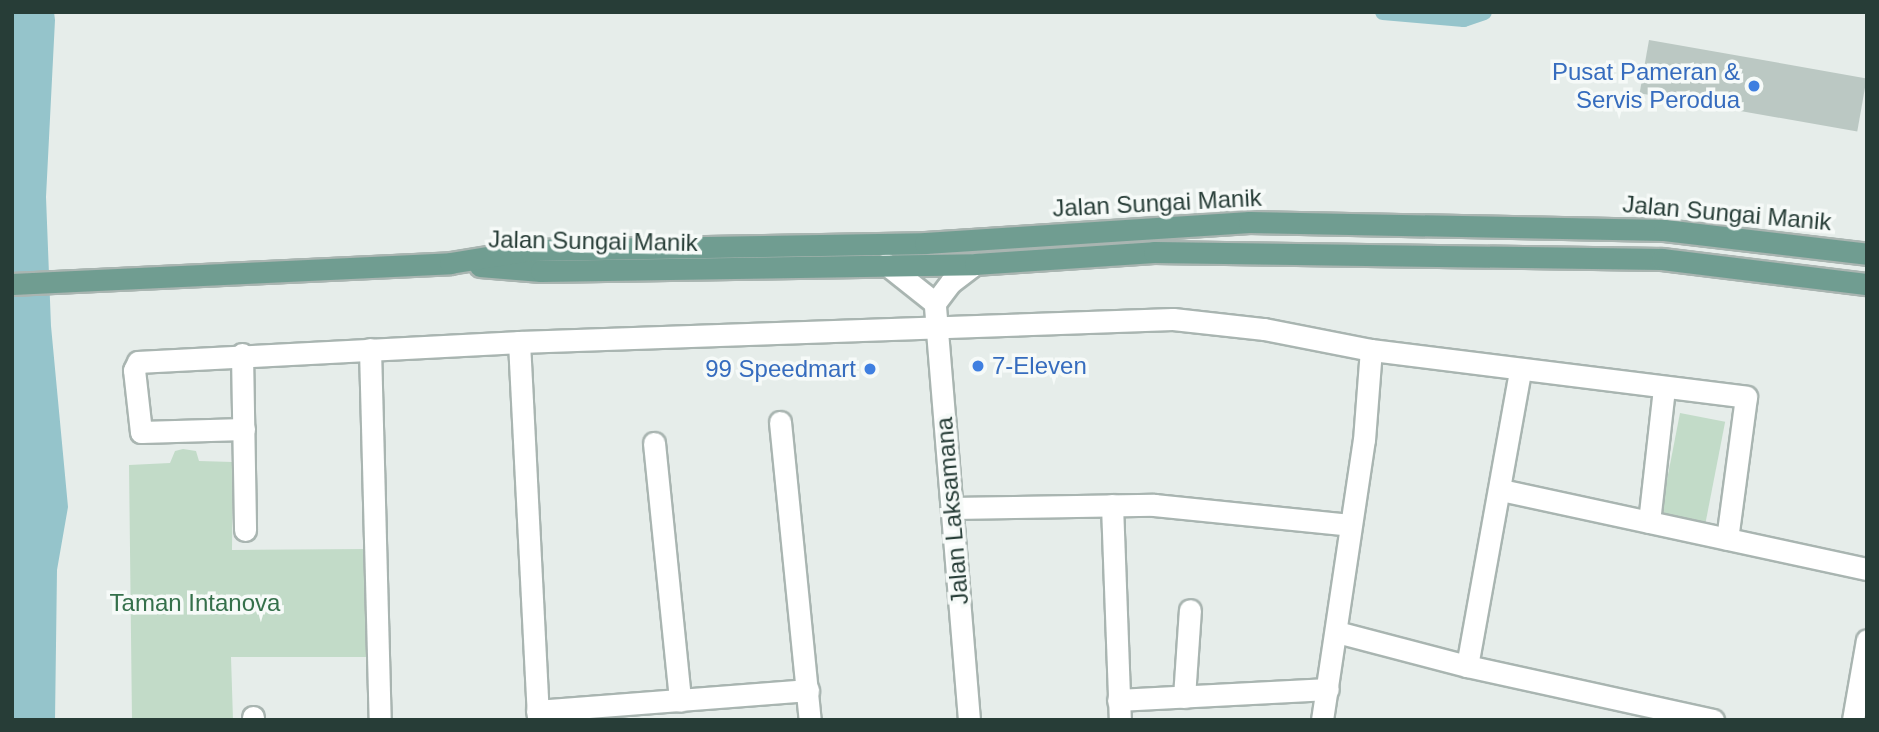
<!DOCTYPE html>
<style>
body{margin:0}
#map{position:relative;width:1879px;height:732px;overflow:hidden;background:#e6edea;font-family:Arial,sans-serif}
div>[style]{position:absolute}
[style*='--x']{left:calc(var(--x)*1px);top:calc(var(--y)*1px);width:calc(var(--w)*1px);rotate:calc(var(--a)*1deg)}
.green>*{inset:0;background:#c2dbc8;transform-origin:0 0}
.water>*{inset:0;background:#95c4cb}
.canal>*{height:16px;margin:-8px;padding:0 8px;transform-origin:8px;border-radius:8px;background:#95c4cb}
.building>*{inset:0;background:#bbc8c3;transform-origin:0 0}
.roads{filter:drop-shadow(2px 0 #a9b5b1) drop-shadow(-2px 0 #a9b5b1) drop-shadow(0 2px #a9b5b1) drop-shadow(0 -2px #a9b5b1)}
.minor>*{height:21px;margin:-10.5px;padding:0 10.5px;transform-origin:10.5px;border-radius:10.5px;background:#fff}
.major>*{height:21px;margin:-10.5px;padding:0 10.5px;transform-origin:10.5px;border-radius:10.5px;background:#709d91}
.dots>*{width:19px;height:19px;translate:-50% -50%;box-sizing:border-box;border:4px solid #f6faf8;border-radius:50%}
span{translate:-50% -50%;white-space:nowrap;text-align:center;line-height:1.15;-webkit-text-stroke:7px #f6faf8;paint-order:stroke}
.shop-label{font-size:24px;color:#366cbe}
.right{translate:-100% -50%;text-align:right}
.left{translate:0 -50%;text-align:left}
.street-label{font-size:24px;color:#273d37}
.park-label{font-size:24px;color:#35704b}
.frame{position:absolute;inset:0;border:14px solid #273d37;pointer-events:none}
</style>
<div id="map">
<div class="green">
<div style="left:1680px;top:413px;width:46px;height:103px;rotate:11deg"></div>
<div style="clip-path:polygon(183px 449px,196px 451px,199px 461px,233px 462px,232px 550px,368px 549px,366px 657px,231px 657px,233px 720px,132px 720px,129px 465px,170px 463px,175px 451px)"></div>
</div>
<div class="water">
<div style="clip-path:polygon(12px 12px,54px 12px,55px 20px,46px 197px,51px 326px,68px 507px,57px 570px,55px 720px,12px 720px)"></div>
</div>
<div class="canal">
<div style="--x:1383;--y:12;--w:81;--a:4.9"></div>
<div style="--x:1464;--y:19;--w:21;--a:-19"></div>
</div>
<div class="building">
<div style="left:1649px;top:40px;width:221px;height:54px;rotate:10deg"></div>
</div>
<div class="roads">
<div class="minor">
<div style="--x:886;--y:264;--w:63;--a:38.5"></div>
<div style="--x:519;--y:342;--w:378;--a:87.1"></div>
<div style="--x:370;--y:349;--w:371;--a:88.5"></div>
<div style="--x:242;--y:354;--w:176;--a:89"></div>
<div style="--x:780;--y:422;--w:300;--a:84.3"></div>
<div style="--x:244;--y:429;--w:103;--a:178.3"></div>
<div style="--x:141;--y:432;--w:62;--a:-96.4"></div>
<div style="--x:134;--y:370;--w:9;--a:-63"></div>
<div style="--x:138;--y:362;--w:382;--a:-3"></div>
<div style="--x:519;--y:342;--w:654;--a:-2.01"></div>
<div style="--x:1173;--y:319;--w:92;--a:6.3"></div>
<div style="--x:1264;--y:329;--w:109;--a:11.1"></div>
<div style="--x:654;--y:443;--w:259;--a:84.2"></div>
<div style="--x:1501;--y:490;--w:374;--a:12.2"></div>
<div style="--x:1112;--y:505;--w:215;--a:87.9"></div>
<div style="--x:952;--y:508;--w:202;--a:-0.9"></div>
<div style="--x:1154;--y:505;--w:197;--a:5.8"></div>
<div style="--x:1649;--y:522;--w:135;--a:-83.6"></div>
<div style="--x:1337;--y:632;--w:134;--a:14.7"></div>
<div style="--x:1467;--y:666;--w:252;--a:12.4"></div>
<div style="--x:1467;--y:666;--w:300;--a:-79.8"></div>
<div style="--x:1184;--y:697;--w:87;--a:-86.1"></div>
<div style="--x:1118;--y:700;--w:210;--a:-3"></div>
<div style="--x:537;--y:711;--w:272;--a:-4.4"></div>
<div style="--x:253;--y:720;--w:3;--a:-90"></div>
<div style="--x:969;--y:720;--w:418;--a:-94.7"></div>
<div style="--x:935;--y:303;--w:26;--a:-53"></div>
<div style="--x:951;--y:282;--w:30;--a:-37"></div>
<div style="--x:1322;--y:720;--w:283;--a:-81.5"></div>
<div style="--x:1364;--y:440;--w:90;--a:-85.6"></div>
<div style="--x:1371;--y:350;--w:378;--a:7.1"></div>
<div style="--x:1746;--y:397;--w:143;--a:97.6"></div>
<div style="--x:1853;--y:720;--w:81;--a:-80.1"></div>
</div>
<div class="major">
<div style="--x:480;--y:266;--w:61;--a:4.7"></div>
<div style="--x:541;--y:271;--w:434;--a:-0.9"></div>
<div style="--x:975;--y:264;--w:179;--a:-3.8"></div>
<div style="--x:1154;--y:252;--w:508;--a:0.79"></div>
<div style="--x:1662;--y:259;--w:207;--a:7"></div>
<div style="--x:12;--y:284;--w:439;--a:-2.7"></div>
<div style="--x:450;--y:263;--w:81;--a:-9.2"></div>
<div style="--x:530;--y:250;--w:395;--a:-1"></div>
<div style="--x:925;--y:243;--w:325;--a:-3.7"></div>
<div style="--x:1249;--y:222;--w:415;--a:1.1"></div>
<div style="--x:1664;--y:230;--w:204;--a:6.7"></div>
</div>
</div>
<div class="dots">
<div style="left:1754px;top:86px;background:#3f7fe0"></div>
<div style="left:978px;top:366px;background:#3f7fe0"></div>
<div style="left:870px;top:369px;background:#3f7fe0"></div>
</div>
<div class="shop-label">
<span class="right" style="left:1740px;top:86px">Pusat Pameran &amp;<br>Servis Perodua</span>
<span class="left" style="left:992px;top:366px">7-Eleven</span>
<span class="right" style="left:856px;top:369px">99 Speedmart</span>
</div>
<div class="street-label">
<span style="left:1157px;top:203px;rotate:-3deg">Jalan Sungai Manik</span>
<span style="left:1727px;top:213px;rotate:5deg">Jalan Sungai Manik</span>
<span style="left:593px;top:241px;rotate:1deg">Jalan Sungai Manik</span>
<span style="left:952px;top:511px;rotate:-95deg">Jalan Laksamana</span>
</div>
<div class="park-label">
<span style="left:195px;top:603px">Taman Intanova</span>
</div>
<div class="frame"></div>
</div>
